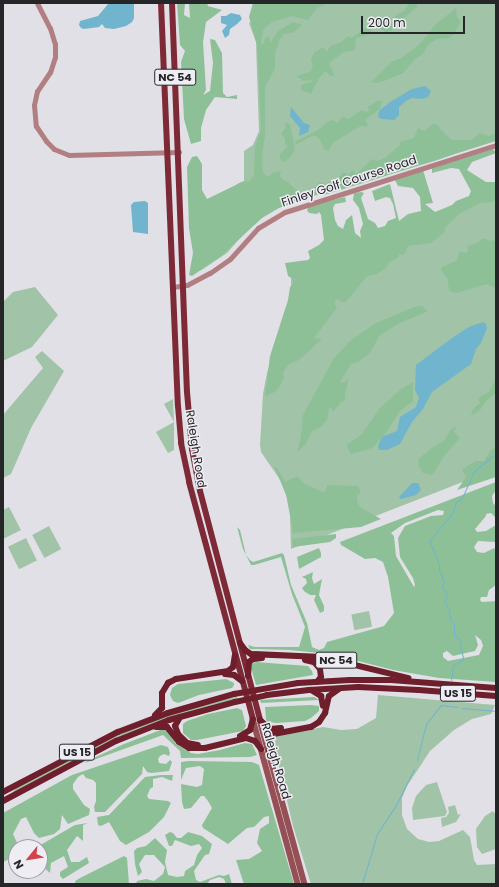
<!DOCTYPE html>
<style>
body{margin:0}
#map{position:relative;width:499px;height:887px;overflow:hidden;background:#e1e0e6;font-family:Poppins,sans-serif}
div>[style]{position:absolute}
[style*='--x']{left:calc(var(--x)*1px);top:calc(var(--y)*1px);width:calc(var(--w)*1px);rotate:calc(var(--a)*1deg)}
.green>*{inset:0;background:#a1c3a7;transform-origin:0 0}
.forest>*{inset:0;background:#8ec098}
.water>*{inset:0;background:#70b5cd}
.stream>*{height:1px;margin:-0.5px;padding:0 0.5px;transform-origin:0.5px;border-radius:0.5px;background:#70b5cd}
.tertiary>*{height:5px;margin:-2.5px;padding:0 2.5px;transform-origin:2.5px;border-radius:2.5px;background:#b17f82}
.secondary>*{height:5.5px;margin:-2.75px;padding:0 2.75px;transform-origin:2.75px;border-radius:2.75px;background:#954f55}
.primary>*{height:6px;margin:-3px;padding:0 3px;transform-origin:3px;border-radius:3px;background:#7e2a36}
.trunk>*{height:6px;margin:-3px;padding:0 3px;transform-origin:3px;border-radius:3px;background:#6f1e2c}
span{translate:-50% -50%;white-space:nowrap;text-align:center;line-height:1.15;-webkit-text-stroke:3px #efedf4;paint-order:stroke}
.shield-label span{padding:1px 3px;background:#efedf4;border:1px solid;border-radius:3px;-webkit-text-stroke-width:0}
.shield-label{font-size:11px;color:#262628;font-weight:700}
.street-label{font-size:12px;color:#262628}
.frame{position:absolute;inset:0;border:4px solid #262628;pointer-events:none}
.north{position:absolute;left:8px;top:839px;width:40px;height:40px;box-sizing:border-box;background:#efedf4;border:1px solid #9f9da2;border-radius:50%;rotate:240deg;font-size:11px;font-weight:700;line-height:16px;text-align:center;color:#262628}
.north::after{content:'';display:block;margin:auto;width:14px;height:18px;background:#d3434c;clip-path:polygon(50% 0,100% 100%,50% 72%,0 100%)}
.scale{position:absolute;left:361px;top:16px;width:104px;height:18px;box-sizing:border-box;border:2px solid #262628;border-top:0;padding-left:5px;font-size:12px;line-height:14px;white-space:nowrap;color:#262628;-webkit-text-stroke:3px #efedf4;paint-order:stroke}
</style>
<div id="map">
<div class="green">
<div style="clip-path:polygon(287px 3px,496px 3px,496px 139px,435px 161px,310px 197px,274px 209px,255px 221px,227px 253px,200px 271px,237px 184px,244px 181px,244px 151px,253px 145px,259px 131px,256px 42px,249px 23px)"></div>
<div style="clip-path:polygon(496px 189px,496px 469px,291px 549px,290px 515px,286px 495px,281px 481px,261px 452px,260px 445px,263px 394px,267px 373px,291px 293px,291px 277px)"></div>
<div style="clip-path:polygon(35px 287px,58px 315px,32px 347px,3px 361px,3px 302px,13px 292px)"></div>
<div style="clip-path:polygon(42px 351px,64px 371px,31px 428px,11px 474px,3px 478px,3px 415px,43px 368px,35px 357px)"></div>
<div style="clip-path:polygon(173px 399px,174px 422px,174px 450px,168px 453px,156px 432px,174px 422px,164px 404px)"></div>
<div style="clip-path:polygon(9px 507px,21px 530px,3px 539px,3px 510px)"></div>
<div style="left:49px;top:526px;width:26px;height:19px;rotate:62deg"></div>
<div style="left:26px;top:538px;width:25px;height:20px;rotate:64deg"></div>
<div style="left:369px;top:611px;width:16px;height:18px;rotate:79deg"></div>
<div style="clip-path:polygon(378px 695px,495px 705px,491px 714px,472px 719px,454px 730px,430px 751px,407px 786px,402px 798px,402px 815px,407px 829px,418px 839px,429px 842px,439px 841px,463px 830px,470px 837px,474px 860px,477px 865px,496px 864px,496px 884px,311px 884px,293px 826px,276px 754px,275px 737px,323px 727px,341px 730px,357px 729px,376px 718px)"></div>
<div style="clip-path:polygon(237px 697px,237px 699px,169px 718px,12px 794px,16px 787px,133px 728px,212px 701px)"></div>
<div style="clip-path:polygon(437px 782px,447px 812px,445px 816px,413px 820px,412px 808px,416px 796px,426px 785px)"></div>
<div style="clip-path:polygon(455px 805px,458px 815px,461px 814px,456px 822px,442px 827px,441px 818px,446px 817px,449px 813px,448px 807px)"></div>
<div style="clip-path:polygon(493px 811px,496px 815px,496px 849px,482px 854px,477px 847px,476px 829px,485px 816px)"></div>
</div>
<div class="forest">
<div style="clip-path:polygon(177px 3px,185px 3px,184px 15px,190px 18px,189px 3px,207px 3px,208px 6px,222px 10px,206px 22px,203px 42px,206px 90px,203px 95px,210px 91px,213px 63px,210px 39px,215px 40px,222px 53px,223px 93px,227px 97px,237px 95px,237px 99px,215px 97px,206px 110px,201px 128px,201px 141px,191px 144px,184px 119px,181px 62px,185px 51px,180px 45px)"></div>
<div style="clip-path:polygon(253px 3px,327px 3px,317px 8px,308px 20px,292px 16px,272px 22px,263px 30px,261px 45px,264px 43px,265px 38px,269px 36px,270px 43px,278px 31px,293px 22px,302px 25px,293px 33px,284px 34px,280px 39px,275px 53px,275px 69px,265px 87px,265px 135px,262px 158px,263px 172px,267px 177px,274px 172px,281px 171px,280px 175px,282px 179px,288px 182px,302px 196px,316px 186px,319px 182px,326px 184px,339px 177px,343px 172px,349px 175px,352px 170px,356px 174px,372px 159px,378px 161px,386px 157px,400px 145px,400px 142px,414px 138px,418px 128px,424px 131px,432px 124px,436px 124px,451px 140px,471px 140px,480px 133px,489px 136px,496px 133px,496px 141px,360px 184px,324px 195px,317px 194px,279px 208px,262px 218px,220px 257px,192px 276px,189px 275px,193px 253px,189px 228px,187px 167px,192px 157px,197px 156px,202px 164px,202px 190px,207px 199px,242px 182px,250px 181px,254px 175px,255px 146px,261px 130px,257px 45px,249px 17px)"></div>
<div style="clip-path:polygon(409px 3px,417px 3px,417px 7px,398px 23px,391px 31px,386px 32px,380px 29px,377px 24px,373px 26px,369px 35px,356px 38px,355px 50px,344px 52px,329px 63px,334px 74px,333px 76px,330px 76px,326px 71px,319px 78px,311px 94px,304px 91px,301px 91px,301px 85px,311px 82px,312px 80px,304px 81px,296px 76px,310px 72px,313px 67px,311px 60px,314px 53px,323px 47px,327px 52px,330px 46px,341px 42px,348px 36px,352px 38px,373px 22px,389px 21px,386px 24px,387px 26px,393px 22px,396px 15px,405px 10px)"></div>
<div style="clip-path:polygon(456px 8px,457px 17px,461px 22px,453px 35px,448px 38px,437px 39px,429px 44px,422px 55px,415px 59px,403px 73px,387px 80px,376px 83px,371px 82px,391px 62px,401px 58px,419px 45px,435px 25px)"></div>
<div style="clip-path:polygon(377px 101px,382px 101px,380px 109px,365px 120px,368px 125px,366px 127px,361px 126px,334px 142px,328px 151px,325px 150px,320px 140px,316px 136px,312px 136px,295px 145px,296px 141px,318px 130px,329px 121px,334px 120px,337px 123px,343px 116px,348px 119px,362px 110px,367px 112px,369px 110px,368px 107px)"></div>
<div style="clip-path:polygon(286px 121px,290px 125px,295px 149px,290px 158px,283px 162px,280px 159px,280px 154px,288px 146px,285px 144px,285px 139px,281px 133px,285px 129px)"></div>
<div style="clip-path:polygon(493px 149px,496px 153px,472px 162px,467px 170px,486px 182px,496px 182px,496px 199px,492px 202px,480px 203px,459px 214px,445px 228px,445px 232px,431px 243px,408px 246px,404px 255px,399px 254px,398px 258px,389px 262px,386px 268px,377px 274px,367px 276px,346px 302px,342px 302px,338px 299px,334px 302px,337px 308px,314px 338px,322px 339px,299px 360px,289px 364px,283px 373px,284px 378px,280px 386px,275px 392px,265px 396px,270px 356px,288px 300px,290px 287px,293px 284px,293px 279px,288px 276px,285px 263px,308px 260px,310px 258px,308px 251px,319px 245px,324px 240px,321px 215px,319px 212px,317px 214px,309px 213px,307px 210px,309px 206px,345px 197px,346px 202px,335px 204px,333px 208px,335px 220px,338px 226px,343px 229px,346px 220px,352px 215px,355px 233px,361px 238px,360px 231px,363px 224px,359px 208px,353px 200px,354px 193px,361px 192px,364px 193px,361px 198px,368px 219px,375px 223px,378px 228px,385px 226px,388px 221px,396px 218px,393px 204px,390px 198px,386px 197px,375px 201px,372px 191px,390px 184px,399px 221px,408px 214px,421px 211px,420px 197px,413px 188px,398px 186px,395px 180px,423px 170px,433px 203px,425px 204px,435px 212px,452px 205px,456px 201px,469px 196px,471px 191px,459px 169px,451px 168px,432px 173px,432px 168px)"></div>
<div style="clip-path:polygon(483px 238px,491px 241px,496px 239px,496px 288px,487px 284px,456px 293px,451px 292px,449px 289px,447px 278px,441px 270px,442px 267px,457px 260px,460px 251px,466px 253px,468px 251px,467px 246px,477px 243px)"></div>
<div style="clip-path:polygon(417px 306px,422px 306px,428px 311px,396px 325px,379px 336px,370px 353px,358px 362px,351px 364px,340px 382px,343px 383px,349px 378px,345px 394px,345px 400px,341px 402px,333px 412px,331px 408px,329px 409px,327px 420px,321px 427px,312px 431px,306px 444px,297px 452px,301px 437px,303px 415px,334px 358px,350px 341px,376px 323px)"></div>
<div style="clip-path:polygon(495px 380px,496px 393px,487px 400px,480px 410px,471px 416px,473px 409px,480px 403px,478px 398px,489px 392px)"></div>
<div style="clip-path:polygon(413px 382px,413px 401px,400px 411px,386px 433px,372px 448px,351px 454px,347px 447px,348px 444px,361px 435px,380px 408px,390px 399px,401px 389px)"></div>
<div style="clip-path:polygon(457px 426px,454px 432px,460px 438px,444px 456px,434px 473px,432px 475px,423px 473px,419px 467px,418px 459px,433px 447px,444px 441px,450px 430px)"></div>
<div style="clip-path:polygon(496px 447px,496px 477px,457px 490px,466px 477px,462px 470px,464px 468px,476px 461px,484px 461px,490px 451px)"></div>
<div style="clip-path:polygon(274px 466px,277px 468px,285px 482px,297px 476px,305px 484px,323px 492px,326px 490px,327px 485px,358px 486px,361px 492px,357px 496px,357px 501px,360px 507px,381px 519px,361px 527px,293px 533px,287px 497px)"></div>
<div style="clip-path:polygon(evenodd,496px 482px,496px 490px,492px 496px,493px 503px,496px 506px,496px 518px,491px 513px,486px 514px,486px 516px,475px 529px,477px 532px,486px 531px,496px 525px,496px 542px,478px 541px,474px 547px,477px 552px,484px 553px,494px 548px,496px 551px,496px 585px,489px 590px,487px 597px,481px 597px,480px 600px,482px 602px,496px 601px,496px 682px,439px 678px,393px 670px,331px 654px,289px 650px,250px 649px,248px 645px,255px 647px,299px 647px,305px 627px,292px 594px,281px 557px,254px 565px,251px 565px,243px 549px,237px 527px,240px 530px,246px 555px,250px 560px,253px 562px,282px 553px,284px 555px,291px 585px,307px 623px,312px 647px,319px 650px,324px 648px,327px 642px,384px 626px,394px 613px,388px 577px,383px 562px,375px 558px,365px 559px,341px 545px,340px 542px,496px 482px,438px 510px,444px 511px,443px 515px,431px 516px,405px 526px,398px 538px,400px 557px,413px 578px,415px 585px,414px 587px,396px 556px,394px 536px,391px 533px,405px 523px,438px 510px,496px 482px,475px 635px,481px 640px,483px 646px,479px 655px,448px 661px,443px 657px,443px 653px,447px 651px,453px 656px,475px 651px,478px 645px,475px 635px)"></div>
<div style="clip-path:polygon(336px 534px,336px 538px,330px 542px,293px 547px,292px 539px)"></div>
<div style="clip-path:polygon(319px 548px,321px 553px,321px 557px,299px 569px,297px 557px)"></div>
<div style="clip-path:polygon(313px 572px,312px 578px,314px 584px,322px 579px,319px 595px,324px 606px,324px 611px,320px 613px,314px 600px,316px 595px,310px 595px,304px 591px,302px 588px,307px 583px,306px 579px,302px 577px)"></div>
<div style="clip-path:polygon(256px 662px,308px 666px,312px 671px,313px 675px,256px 685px,251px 668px,252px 664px)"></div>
<div style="clip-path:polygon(226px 679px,234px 683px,234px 685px,232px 688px,199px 695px,178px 703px,173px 701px,170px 695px,172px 688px,178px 684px)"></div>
<div style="clip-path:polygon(314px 697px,319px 700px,261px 703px,260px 700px)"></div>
<div style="clip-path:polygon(311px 705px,319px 706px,319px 711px,311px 718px,305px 721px,277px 723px,268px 722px,266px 720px,265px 707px)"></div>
<div style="clip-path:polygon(237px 708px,242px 710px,246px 726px,243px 731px,197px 740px,191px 740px,183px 733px,183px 724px,187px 721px,208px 714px)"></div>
<div style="clip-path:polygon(163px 729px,168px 731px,176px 744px,191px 753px,198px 754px,220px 750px,245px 743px,252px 744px,257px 755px,250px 757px,181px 758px,180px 751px,163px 735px,85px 763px,87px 761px,124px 744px)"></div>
<div style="clip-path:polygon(161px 745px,168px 747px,170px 753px,169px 756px,164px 754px,160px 756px,158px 759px,159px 763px,166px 764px,170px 760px,172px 762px,169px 771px,151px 773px,147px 772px,143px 766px,142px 774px,105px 812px,95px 812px,94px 807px,96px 801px,96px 783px,93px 780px,86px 778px,83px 774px,78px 777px,73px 784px,73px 789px,84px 805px,90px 809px,89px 815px,68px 824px,62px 815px,60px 829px,54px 834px,39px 838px,34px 833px,26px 817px,21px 819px,13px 834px,19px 847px,16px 847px,16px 856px,3px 862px,3px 813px,72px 775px)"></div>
<div style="clip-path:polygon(189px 761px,252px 762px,259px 765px,294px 884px,244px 884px,236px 860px,249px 859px,262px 851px,257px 843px,260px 829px,269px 823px,269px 816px,264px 817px,254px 827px,247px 828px,228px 844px,203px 828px,202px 825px,212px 808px,208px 801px,204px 796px,201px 796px,191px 808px,184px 809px,182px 802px,181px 784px,197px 787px,202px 785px,204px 769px,200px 766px,186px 768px,181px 780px,181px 762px)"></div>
<div style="clip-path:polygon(161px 775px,173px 775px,172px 781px,162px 777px,153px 779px,153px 787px,150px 789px,147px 796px,149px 799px,168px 801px,171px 803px,164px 817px,149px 832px,126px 845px,120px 841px,109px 822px,101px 826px,98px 825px,97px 817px,109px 815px,145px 777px)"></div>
<div style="clip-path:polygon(88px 823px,83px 825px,83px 841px,77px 836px,67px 850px,71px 862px,79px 862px,87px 857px,89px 863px,63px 879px,60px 876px,60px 872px,68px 867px,64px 856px,51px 863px,50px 873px,40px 864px,40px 847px,37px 847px,75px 825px)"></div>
<div style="clip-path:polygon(170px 832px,173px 833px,177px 838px,181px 838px,188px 832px,202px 836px,212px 844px,209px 854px,205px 855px,194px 871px,196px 880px,200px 882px,219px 875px,224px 876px,229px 874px,232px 884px,226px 884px,224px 879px,219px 877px,210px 880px,207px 884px,136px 884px,137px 881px,146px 879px,154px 881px,163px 874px,165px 867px,154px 855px,145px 855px,139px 864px,142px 872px,138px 876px,135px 864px,134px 851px,137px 848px,146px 846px,155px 838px,167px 850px,165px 862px,168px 875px,177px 877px,184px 876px,185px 871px,194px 865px,197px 855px,202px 848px,199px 844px,191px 846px,175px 840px,172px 846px,169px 846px,165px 835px)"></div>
<div style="clip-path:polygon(124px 856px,127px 858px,129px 884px,76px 884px,75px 881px,80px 878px)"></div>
</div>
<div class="water">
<div style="clip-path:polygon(109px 3px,134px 3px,134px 18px,132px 22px,126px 26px,114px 29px,105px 28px,102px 24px,99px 27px,84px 29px,81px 28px,79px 25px,80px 21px,98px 16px)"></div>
<div style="clip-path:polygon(231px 13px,240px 15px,242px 19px,237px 24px,230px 29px,229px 35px,225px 38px,222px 31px,227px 25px,221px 23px,221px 16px,226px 16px)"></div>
<div style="clip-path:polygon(425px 86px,431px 91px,428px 97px,422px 99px,412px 98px,406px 101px,399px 107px,399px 115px,394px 120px,382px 119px,378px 117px,379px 111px,390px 102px,412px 89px)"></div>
<div style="clip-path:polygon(291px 107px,304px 123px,310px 125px,308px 132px,299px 136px,300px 128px,290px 116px)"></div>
<div style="clip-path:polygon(145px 201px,148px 203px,148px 234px,133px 232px,131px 205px,134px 202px)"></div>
<div style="clip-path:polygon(483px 322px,486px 324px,487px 328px,481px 343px,476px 349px,471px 364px,432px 392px,423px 409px,412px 422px,400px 444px,387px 450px,379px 450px,378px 446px,382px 437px,397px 431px,400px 417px,416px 407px,419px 398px,415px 390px,416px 365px,452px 338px,469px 327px)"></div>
<div style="clip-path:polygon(412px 483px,418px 483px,421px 490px,416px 495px,401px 499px,399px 497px)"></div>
</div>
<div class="stream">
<div style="--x:451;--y:680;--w:14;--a:-82"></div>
<div style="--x:453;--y:666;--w:11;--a:-34"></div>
<div style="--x:462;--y:660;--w:3;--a:-72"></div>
<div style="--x:463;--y:657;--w:9;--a:-108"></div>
<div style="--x:460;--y:648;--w:7;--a:-82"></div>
<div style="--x:461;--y:641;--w:10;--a:-135"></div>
<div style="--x:454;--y:634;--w:10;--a:-90"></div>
<div style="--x:454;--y:624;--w:6;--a:-129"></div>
<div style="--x:450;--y:619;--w:10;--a:-96"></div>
<div style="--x:449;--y:609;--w:7;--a:-124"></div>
<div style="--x:445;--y:603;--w:9;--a:-77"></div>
<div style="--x:447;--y:594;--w:9;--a:-126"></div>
<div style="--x:442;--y:587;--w:6;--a:-72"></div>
<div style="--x:444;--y:581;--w:12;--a:-114"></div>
<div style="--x:439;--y:570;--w:6;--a:-90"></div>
<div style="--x:439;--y:564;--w:25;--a:-113"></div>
<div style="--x:429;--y:541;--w:38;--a:-50"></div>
<div style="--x:453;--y:512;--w:10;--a:-73"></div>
<div style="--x:456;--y:502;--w:7;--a:-34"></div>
<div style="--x:462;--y:498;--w:30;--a:-66"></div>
<div style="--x:474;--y:471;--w:28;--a:-38"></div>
<div style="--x:462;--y:708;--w:32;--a:5"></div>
<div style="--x:417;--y:760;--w:37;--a:-76"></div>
<div style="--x:426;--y:724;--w:24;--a:-52"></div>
<div style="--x:441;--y:705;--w:17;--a:7"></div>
<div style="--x:362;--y:884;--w:52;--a:-73.3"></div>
<div style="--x:377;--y:834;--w:35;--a:-57"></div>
<div style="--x:396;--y:805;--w:40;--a:-63.4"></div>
</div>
<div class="tertiary">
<div style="--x:37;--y:3;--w:28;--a:63"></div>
<div style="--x:50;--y:28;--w:17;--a:73"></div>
<div style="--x:55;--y:44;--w:13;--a:90"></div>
<div style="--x:55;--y:57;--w:16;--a:108"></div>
<div style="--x:50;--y:72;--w:23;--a:124"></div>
<div style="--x:37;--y:91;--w:14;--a:102"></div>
<div style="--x:34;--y:105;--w:21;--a:85"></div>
<div style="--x:36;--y:126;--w:18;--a:56"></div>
<div style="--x:46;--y:141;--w:11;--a:45"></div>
<div style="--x:54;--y:149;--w:16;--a:22"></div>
<div style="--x:69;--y:155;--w:110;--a:-1.6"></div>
<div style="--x:173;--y:287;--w:14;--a:-8"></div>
<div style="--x:187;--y:285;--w:26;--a:-28"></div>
<div style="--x:210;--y:273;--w:24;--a:-35"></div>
<div style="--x:230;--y:259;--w:42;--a:-47.9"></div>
<div style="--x:258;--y:228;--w:31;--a:-31"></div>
<div style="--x:285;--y:212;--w:221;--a:-17.6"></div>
</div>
<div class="secondary">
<div style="--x:253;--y:719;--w:171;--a:74.7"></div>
<div style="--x:260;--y:720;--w:170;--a:74.7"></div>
</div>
<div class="primary">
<div style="--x:161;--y:3;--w:403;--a:87.6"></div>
<div style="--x:178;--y:406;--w:37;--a:85"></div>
<div style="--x:181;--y:443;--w:40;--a:78"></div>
<div style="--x:189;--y:482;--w:245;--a:74.9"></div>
<div style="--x:172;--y:3;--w:389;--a:87.8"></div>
<div style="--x:187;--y:392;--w:57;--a:85"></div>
<div style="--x:192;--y:449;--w:43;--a:79.2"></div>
<div style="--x:200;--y:491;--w:237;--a:75.3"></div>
</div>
<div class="trunk">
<div style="--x:240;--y:643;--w:9;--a:54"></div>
<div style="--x:245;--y:650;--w:7;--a:34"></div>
<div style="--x:251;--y:654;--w:71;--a:2.4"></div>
<div style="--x:322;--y:657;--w:89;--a:13.7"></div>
<div style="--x:305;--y:660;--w:9;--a:13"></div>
<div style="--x:314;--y:662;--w:9;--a:49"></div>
<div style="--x:320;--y:669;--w:8;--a:83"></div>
<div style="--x:321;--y:677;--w:6;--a:129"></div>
<div style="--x:225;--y:674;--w:9;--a:6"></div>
<div style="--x:234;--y:675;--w:10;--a:37"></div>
<div style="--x:248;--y:676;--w:14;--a:-86"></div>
<div style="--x:249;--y:662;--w:5;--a:-37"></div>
<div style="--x:253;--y:659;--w:9;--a:-6"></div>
<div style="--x:311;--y:690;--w:12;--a:31"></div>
<div style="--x:321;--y:696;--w:10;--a:79"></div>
<div style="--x:155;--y:715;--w:10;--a:-45"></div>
<div style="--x:162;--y:708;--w:15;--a:-90"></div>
<div style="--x:162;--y:693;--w:12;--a:-59"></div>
<div style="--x:168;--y:683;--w:9;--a:-27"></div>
<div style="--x:176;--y:679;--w:53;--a:-8.7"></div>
<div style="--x:228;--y:671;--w:6;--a:-39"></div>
<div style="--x:233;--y:667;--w:12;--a:-81"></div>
<div style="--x:180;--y:717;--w:10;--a:119"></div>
<div style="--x:175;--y:726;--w:9;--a:69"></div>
<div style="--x:178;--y:734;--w:13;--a:45"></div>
<div style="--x:187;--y:743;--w:11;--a:10"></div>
<div style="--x:260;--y:720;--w:13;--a:42"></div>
<div style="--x:270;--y:729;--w:11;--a:-5"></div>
<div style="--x:156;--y:727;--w:11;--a:0"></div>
<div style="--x:167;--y:727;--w:19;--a:51"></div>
<div style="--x:179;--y:742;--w:12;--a:31"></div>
<div style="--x:189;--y:748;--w:16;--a:0"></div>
<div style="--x:205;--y:748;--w:42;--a:-13.7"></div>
<div style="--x:246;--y:738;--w:9;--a:18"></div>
<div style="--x:255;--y:741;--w:10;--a:53"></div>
<div style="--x:240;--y:736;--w:12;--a:-31"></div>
<div style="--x:250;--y:730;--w:11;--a:-75"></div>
<div style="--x:269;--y:753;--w:14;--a:-86"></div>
<div style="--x:270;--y:739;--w:6;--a:-51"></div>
<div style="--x:274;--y:734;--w:38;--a:-11"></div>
<div style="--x:311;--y:727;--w:9;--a:-32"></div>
<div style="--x:319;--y:722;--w:11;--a:-56"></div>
<div style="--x:325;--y:713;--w:17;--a:-77"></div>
<div style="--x:329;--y:696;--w:12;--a:-35"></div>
<div style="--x:3;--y:792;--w:130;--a:-27.6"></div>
<div style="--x:118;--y:732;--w:53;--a:-20.8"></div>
<div style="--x:168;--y:713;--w:69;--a:-16.1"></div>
<div style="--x:234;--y:694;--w:65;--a:-9.8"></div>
<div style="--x:298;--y:683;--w:52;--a:-3.3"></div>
<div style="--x:350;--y:680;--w:41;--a:0"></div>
<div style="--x:391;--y:680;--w:105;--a:4.4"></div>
<div style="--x:3;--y:801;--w:128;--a:-28"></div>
<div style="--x:116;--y:741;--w:57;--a:-21.6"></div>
<div style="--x:169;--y:720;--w:68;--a:-15.3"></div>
<div style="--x:235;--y:702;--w:33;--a:-12"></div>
<div style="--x:267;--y:695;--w:42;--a:-6.8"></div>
<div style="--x:309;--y:690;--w:49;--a:-3.5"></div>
<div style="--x:358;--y:687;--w:61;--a:2.8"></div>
<div style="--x:419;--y:690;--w:77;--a:4.5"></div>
</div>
<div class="shield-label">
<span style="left:175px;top:77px">NC 54</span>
<span style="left:336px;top:660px">NC 54</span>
<span style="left:458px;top:693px">US 15</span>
<span style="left:77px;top:752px">US 15</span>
</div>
<div class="street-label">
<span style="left:349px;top:181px;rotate:-18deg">Finley Golf Course Road</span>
<span style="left:196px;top:449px;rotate:81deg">Raleigh Road</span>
<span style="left:276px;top:761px;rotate:74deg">Raleigh Road</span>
</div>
<div class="frame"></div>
<div class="north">N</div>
<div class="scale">200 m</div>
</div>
